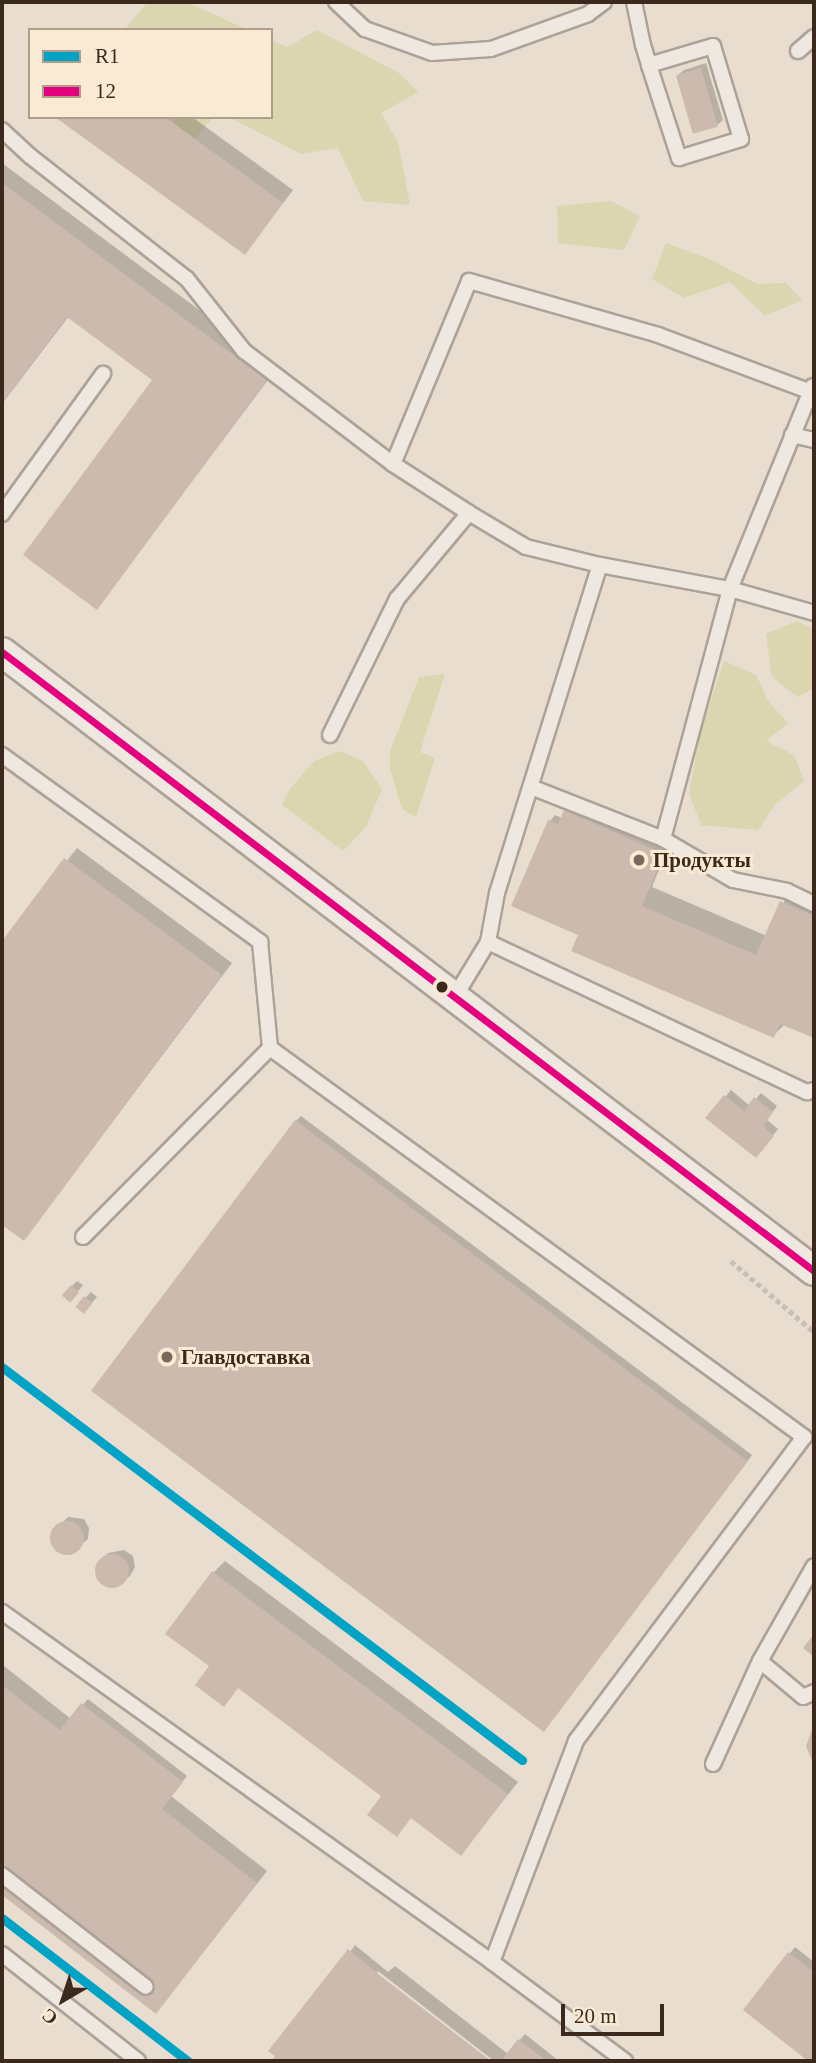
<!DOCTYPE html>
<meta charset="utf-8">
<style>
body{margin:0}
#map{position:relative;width:816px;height:2063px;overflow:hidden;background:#e8ddce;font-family:"Times New Roman",serif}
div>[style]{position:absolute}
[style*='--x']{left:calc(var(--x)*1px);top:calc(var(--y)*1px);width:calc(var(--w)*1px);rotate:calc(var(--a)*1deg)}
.green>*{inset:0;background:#dbd6af}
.shadow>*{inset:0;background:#0003}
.building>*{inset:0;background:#ccbaae;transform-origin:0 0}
.round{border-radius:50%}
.path>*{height:4.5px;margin-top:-2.25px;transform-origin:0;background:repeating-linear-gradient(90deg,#c7bfb6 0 5px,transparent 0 8.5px)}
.roads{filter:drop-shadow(2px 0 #ada297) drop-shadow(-2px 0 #ada297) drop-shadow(0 2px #ada297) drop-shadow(0 -2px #ada297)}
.service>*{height:14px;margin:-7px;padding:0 7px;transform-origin:7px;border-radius:7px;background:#eee8e0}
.minor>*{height:28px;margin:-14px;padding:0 14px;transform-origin:14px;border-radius:14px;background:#eee8e0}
.bus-1>*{height:7px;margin:-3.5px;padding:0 3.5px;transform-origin:3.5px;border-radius:3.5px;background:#e5007d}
.rail-1>*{height:9px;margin:-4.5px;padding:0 4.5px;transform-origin:4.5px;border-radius:4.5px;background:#03a3c5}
.dots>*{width:19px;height:19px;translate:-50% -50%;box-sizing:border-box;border:4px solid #f8ead3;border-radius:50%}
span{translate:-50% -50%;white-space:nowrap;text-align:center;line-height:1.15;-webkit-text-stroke:6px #f8ead3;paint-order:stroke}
.poi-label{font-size:21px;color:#3c291d;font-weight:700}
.left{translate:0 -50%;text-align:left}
.frame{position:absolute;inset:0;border:4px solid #3c291d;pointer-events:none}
.legend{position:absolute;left:28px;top:28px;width:245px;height:91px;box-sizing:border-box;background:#f8ead3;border:2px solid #ad9d8a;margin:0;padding:9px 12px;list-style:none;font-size:21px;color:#3c291d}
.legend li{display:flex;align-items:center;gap:14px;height:35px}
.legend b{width:35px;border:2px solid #ad9d8a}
.north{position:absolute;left:28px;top:1965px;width:70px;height:70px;-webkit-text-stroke:5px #f8ead3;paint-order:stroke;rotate:219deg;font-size:19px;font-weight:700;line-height:28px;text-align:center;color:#3c291d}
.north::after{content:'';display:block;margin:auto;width:24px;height:32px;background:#3c291d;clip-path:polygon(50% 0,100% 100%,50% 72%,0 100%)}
.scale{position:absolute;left:561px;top:2004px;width:103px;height:32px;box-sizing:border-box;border:4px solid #3c291d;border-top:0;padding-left:9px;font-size:21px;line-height:24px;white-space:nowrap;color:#3c291d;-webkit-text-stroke:5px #f8ead3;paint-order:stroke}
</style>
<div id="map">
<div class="green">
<div style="clip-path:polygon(148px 2px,187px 2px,248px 30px,124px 30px)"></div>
<div style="clip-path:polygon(317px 30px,399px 73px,418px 92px,381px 113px,398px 142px,410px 205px,363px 201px,338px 148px,301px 154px,229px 117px,271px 117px,271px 40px,287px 47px)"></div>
<div style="clip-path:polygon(175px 117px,213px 117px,195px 139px,172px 123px)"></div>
<div style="clip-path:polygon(611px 201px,640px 216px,624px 250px,558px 243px,557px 206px)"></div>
<div style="clip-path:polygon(666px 243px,709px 259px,757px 284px,786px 283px,802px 300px,765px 316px,730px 282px,684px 298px,652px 279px)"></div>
<div style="clip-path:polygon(797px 621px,814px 629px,814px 688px,798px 697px,772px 677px,766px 634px)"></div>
<div style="clip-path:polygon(724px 661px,756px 675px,769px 702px,788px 723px,766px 741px,794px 755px,804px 781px,775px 805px,758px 830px,701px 825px,689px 793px,701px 730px)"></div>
<div style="clip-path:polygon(445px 674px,420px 752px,435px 758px,416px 817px,402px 809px,390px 769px,390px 751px,419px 677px)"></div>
<div style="clip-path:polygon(340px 751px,363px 761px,382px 789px,366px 827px,343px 851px,282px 805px,290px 789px,314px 761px)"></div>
</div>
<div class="shadow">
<div style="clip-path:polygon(706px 63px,723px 120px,717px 125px,678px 75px,684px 70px)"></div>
<div style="clip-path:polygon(58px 117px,192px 117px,293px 190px,245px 253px)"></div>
<div style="clip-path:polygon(2px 163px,277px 368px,97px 608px,155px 380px,69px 316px,2px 404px)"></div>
<div style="clip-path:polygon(571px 806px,668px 848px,652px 887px,767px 936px,787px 896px,814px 908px,814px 1036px,785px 1024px,773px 1036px,581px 934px,550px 821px,555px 815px,562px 818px)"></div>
<div style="clip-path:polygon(77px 848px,232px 963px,24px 1239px,2px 1223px,2px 944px)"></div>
<div style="clip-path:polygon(731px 1090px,750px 1106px,761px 1093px,777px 1106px,767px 1120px,778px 1129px,761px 1151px,708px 1118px)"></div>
<div style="clip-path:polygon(301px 1116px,752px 1455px,544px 1729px,296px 1121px)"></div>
<div style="clip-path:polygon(77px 1281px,83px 1285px,75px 1295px,72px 1286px)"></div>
<div style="clip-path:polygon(91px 1292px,97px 1297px,89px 1306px,86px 1297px)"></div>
<div style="clip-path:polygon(68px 1517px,84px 1519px,89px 1528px,88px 1539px,69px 1554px,60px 1552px,52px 1540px,54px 1531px)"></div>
<div style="clip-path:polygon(124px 1550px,133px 1556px,135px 1567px,130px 1576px,115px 1587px,101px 1582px,97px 1568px,102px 1559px,108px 1553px)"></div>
<div style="clip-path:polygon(225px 1561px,518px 1782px,461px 1854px,211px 1666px,214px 1572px)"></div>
<div style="clip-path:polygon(4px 1666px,71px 1719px,88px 1699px,187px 1776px,171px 1796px,267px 1871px,156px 2012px,2px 1893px)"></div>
<div style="clip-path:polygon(355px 1945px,388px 1972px,395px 1966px,508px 2054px,525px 2034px,559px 2061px,494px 2061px,378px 1971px,376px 1974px,488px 2061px,274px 2061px)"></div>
<div style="clip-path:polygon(795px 1947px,814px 1962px,814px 2061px,745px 2010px)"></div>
</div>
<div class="building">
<div style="left:701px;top:68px;width:61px;height:26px;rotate:74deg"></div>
<div style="clip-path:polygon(55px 117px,165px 117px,283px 203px,245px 255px)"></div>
<div style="clip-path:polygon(2px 183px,267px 380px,97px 610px,23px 555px,152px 380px,67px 317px,2px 403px)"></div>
<div style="clip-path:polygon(564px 810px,664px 854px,642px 906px,756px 955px,780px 901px,814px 916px,814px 1038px,780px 1024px,774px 1038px,571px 951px,578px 935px,511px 906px,548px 820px,558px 824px)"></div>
<div style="clip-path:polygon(64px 858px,222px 975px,24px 1241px,2px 1225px,2px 941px)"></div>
<div style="clip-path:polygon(724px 1095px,744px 1111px,754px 1097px,773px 1112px,763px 1126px,774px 1136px,756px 1158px,705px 1118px)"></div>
<div style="left:295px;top:1120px;width:567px;height:339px;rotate:37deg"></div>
<div style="left:71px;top:1285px;width:11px;height:14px;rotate:41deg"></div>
<div style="left:84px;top:1296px;width:11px;height:14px;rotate:38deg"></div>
<div class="round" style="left:50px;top:1521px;width:34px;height:34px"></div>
<div class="round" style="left:95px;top:1554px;width:34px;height:34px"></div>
<div style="clip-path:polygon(212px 1571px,508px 1794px,461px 1856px,411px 1818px,397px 1837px,367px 1815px,381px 1796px,238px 1688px,224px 1707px,195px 1685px,209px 1666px,165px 1634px)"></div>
<div style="clip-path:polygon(814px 1634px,814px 1657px,803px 1648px)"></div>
<div style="clip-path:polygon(2px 1685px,60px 1730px,81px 1703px,183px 1782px,162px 1809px,257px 1883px,156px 2014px,2px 1895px)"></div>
<div style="clip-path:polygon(814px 1724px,814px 1765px,806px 1746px)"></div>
<div style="clip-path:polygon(348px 1949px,382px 1977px,491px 2061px,271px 2061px,275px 2056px,268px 2051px)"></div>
<div style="clip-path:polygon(788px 1952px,814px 1972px,814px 2061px,808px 2061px,743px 2010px)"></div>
<div style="clip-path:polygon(518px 2039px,547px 2061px,501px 2061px)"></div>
</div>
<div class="path">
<div style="--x:731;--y:1261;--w:109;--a:40.5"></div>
</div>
<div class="roads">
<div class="service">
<div style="--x:336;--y:2;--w:40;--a:43"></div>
<div style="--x:365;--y:29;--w:71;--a:19.7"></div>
<div style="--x:432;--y:53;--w:59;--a:-3.9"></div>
<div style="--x:491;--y:49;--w:103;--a:-19.8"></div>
<div style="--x:588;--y:14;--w:20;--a:-37"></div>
<div style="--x:634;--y:2;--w:44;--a:78.2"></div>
<div style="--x:643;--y:45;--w:21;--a:73"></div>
<div style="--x:649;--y:65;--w:98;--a:72.1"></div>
<div style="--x:679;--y:158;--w:65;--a:-17"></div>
<div style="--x:741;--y:139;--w:97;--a:-106.8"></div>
<div style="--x:713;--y:46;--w:67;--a:163.5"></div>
<div style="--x:798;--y:51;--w:21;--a:-41"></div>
<div style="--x:2;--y:130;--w:38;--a:43"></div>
<div style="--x:30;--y:156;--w:199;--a:38.1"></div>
<div style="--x:187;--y:279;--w:92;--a:51.6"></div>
<div style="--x:244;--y:351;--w:187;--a:37.2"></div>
<div style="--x:393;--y:464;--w:90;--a:32.8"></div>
<div style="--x:469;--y:513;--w:66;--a:30.8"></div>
<div style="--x:526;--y:547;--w:76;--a:13.7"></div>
<div style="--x:600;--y:565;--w:132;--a:10.5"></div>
<div style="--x:730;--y:589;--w:87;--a:15.9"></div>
<div style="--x:792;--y:435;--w:23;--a:13"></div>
<div style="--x:393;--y:464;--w:198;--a:-67.4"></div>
<div style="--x:469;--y:281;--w:197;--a:15.9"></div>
<div style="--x:658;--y:335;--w:163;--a:20.4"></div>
<div style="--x:2;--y:514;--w:173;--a:-54.2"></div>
<div style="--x:330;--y:735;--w:152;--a:-63.8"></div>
<div style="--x:397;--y:599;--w:112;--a:-50.1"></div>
<div style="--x:2;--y:755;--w:319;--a:35.9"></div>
<div style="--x:260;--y:942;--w:106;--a:84.6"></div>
<div style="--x:270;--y:1048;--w:661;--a:36.07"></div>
<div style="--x:804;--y:1437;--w:380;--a:126.9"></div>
<div style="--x:576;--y:1741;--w:236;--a:110.8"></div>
<div style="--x:531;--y:787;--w:142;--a:21.5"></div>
<div style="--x:663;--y:839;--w:81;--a:30.4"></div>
<div style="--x:733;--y:880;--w:55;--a:11.5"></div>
<div style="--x:787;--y:891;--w:30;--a:26"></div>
<div style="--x:663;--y:839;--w:259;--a:-75"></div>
<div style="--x:730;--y:589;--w:219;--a:-67.8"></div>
<div style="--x:488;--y:942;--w:353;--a:25.2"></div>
<div style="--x:807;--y:1092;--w:7;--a:-16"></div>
<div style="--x:454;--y:998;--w:66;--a:-58.7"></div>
<div style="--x:488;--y:942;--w:50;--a:-79.6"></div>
<div style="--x:497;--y:893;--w:344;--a:-72.6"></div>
<div style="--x:83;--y:1237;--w:266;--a:-45.3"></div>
<div style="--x:2;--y:1612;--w:602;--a:35.54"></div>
<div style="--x:492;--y:1962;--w:166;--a:36.7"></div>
<div style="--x:760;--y:1661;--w:56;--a:39.9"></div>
<div style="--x:803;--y:1697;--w:12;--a:-24"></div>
<div style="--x:713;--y:1764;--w:113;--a:-65.5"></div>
<div style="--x:760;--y:1661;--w:109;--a:-60.4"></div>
<div style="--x:2;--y:1875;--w:182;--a:37.9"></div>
<div style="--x:2;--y:1954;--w:173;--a:38.2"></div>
</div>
<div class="minor">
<div style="--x:2;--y:652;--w:1021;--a:37.32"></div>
</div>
</div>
<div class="bus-1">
<div style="--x:2;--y:652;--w:1021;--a:37.32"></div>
</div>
<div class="rail-1">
<div style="--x:2;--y:1367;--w:652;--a:37.08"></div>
<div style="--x:2;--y:1918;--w:235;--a:37.6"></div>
</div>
<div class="dots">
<div style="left:639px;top:860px;background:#78685b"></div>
<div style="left:442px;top:987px;background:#3c291d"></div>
<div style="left:167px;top:1357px;background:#78685b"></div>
</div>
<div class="poi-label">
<span class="left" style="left:653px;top:860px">Продукты</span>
<span class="left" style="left:181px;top:1357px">Главдоставка</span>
</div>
<div class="frame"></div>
<ul class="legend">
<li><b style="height:9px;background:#03a3c5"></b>R1</li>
<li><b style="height:9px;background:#e5007d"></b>12</li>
</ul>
<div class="north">С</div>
<div class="scale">20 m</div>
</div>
